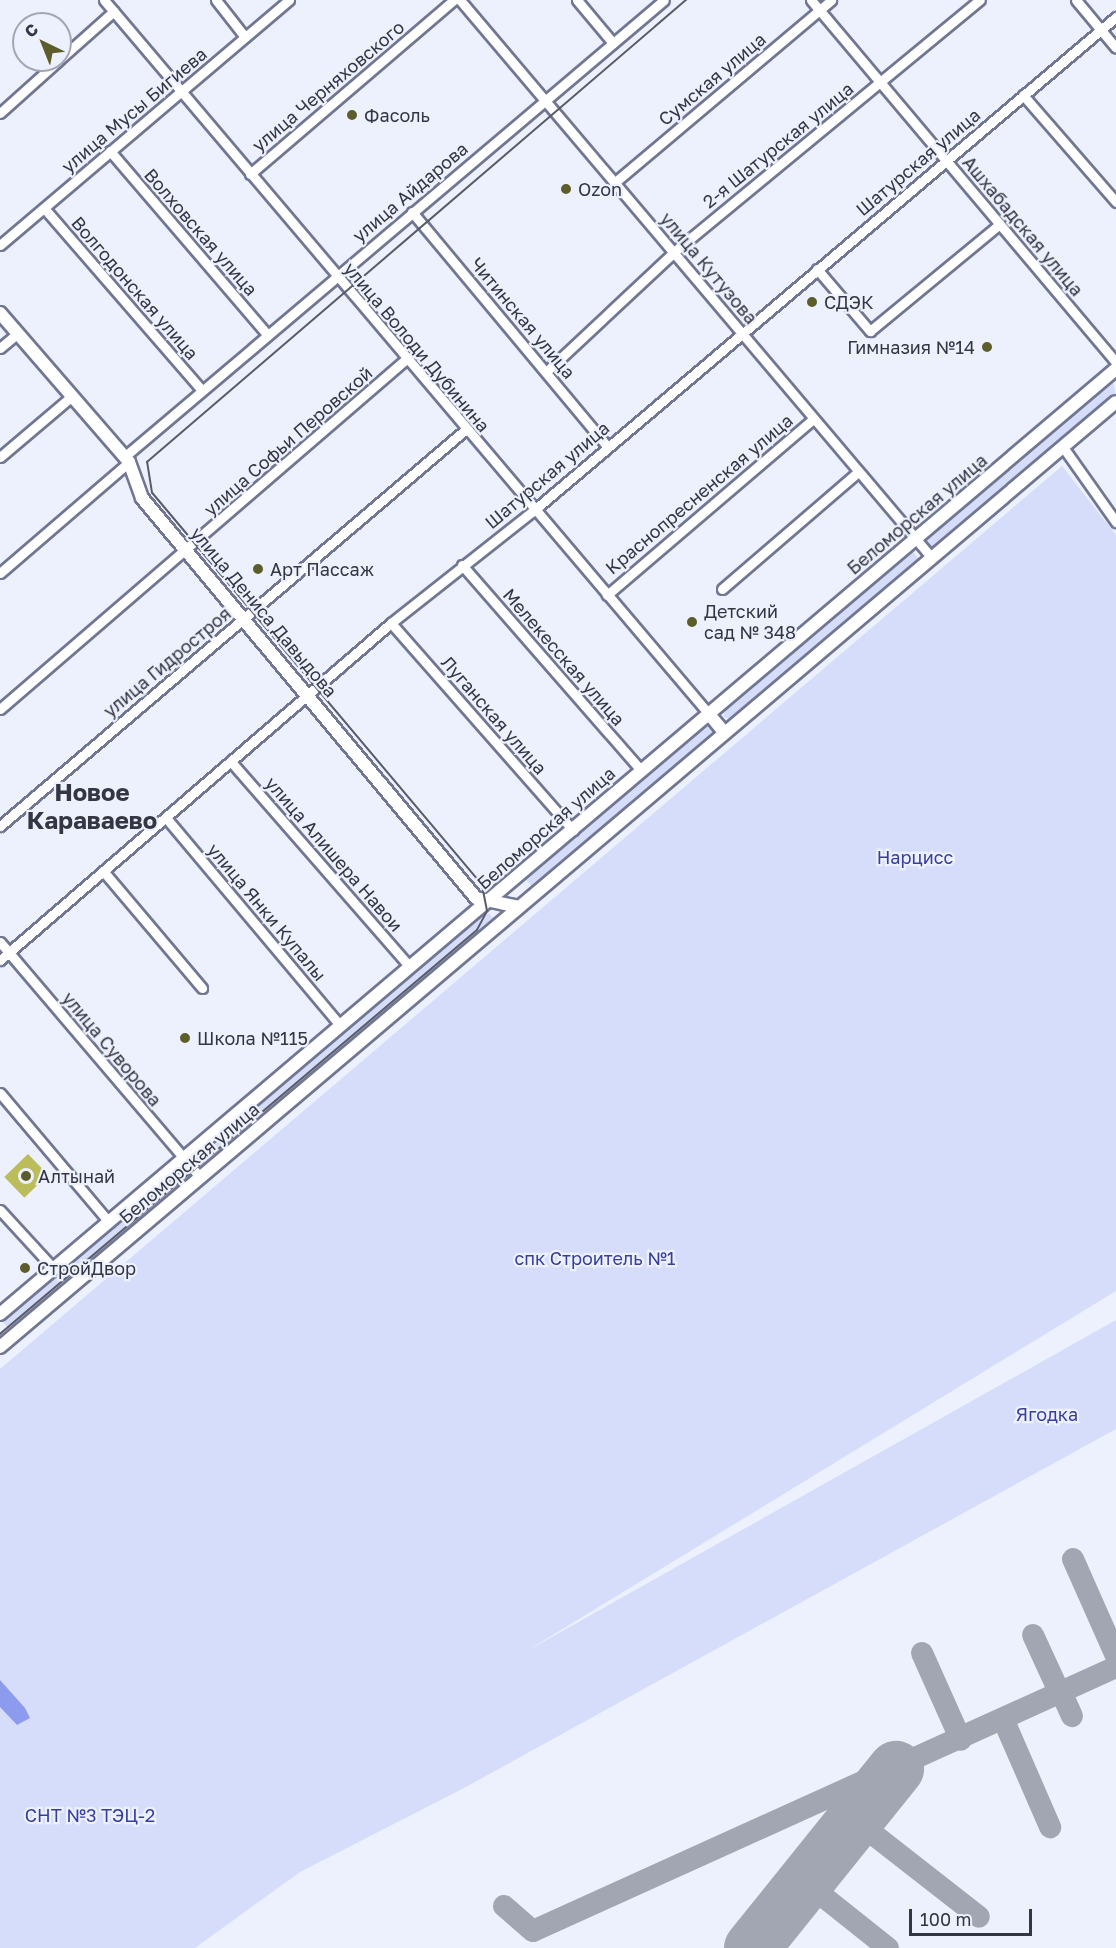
<!DOCTYPE html>
<meta charset="utf-8">
<style>
body{margin:0}
#map{position:relative;width:1116px;height:1948px;overflow:hidden;background:#edf1fd;font-family:"Golos Text",sans-serif}
div>[style]{position:absolute}
[style*='--x']{left:calc(var(--x)*1px);top:calc(var(--y)*1px);width:calc(var(--w)*1px);rotate:calc(var(--a)*1deg)}
.green>*{inset:0;background:#d6ddfb;transform-origin:0 0}
.water>*{inset:0;background:#8c9bed}
.taxiway>*{height:22px;margin:-11px;padding:0 11px;transform-origin:11px;border-radius:11px;background:#a2a6b2}
.runway>*{height:56px;margin:-28px;padding:0 28px;transform-origin:28px;border-radius:28px;background:#a2a6b2}
.building>*{inset:0;background:#bbbc5a;transform-origin:0 0}
.roads{filter:drop-shadow(2px 0 #717793) drop-shadow(-2px 0 #717793) drop-shadow(0 2px #717793) drop-shadow(0 -2px #717793)}
.street>*{height:9px;margin:-4.5px;padding:0 4.5px;transform-origin:4.5px;border-radius:4.5px;background:#fff}
.secondary>*{height:12px;margin:-6px;padding:0 6px;transform-origin:6px;border-radius:6px;background:#fff}
.tram>*{height:1.5px;margin:-0.75px;padding:0 0.75px;transform-origin:0.75px;border-radius:0.75px;background:#585c68}
.dots>*{width:16px;height:16px;translate:-50% -50%;box-sizing:border-box;border:3px solid #edf1fd;border-radius:50%}
span{translate:-50% -50%;white-space:nowrap;text-align:center;line-height:1.15;-webkit-text-stroke:4.5px #edf1fd;paint-order:stroke}
.street-label{font-size:18px;color:#343743}
.poi-label{font-size:18px;color:#343743}
.left{translate:0 -50%;text-align:left}
.right{translate:-100% -50%;text-align:right}
.park-label{font-size:18px;color:#383e9d}
.district-label{font-size:24px;color:#343743;font-weight:700}
.north{position:absolute;left:12px;top:12px;width:60px;height:60px;box-sizing:border-box;background:#edf1fd;border:2px solid #a3a7b3;border-radius:50%;rotate:317deg;font-size:16px;font-weight:700;line-height:24px;text-align:center;color:#343743}
.north::after{content:'';display:block;margin:auto;width:21px;height:27px;background:#5c5d2a;clip-path:polygon(50% 0,100% 100%,50% 72%,0 100%)}
.scale{position:absolute;left:909px;top:1909px;width:123px;height:27px;box-sizing:border-box;border:3px solid #343743;border-top:0;padding-left:8px;font-size:18px;line-height:21px;white-space:nowrap;color:#343743;-webkit-text-stroke:4px #edf1fd;paint-order:stroke}
</style>
<div id="map">
<div class="green">
<div style="clip-path:polygon(1112px 377px,1116px 395px,936px 549px,926px 547px,926px 537px)"></div>
<div style="clip-path:polygon(1062px 466px,1116px 535px,1116px 1291px,525px 1652px,1116px 1320px,1116px 1429px,464px 1788px,300px 1872px,195px 1948px,0 1948px,0 1369px)"></div>
<div style="clip-path:polygon(912px 550px,920px 561px,731px 719px,724px 717px,723px 709px)"></div>
<div style="clip-path:polygon(708px 724px,715px 732px,533px 889px,525px 878px)"></div>
<div style="left:487px;top:911px;width:16px;height:388px;rotate:50deg"></div>
<div style="left:182px;top:1165px;width:17px;height:238px;rotate:50deg"></div>
</div>
<div class="water">
<div style="clip-path:polygon(0 1680px,25px 1708px,30px 1718px,17px 1725px,0 1707px)"></div>
</div>
<div class="taxiway">
<div style="--x:1073;--y:1559;--w:106;--a:66.1"></div>
<div style="--x:1033;--y:1635;--w:67;--a:65.3"></div>
<div style="--x:922;--y:1653;--w:95;--a:65.9"></div>
<div style="--x:1063;--y:1696;--w:22;--a:66"></div>
<div style="--x:1004;--y:1721;--w:116;--a:66.5"></div>
<div style="--x:855;--y:1820;--w:157;--a:38"></div>
<div style="--x:805;--y:1882;--w:106;--a:38.5"></div>
<div style="--x:504;--y:1906;--w:38;--a:41"></div>
<div style="--x:533;--y:1931;--w:640;--a:-24.36"></div>
</div>
<div class="runway">
<div style="--x:752;--y:1948;--w:230;--a:-51.2"></div>
</div>
<div class="building">
<div style="left:28px;top:1154px;width:29px;height:33px;rotate:46deg"></div>
</div>
<div class="roads">
<div class="street">
<div style="--x:104;--y:0;--w:934;--a:49.73"></div>
<div style="--x:216;--y:0;--w:47;--a:51.9"></div>
<div style="--x:460;--y:0;--w:731;--a:49.77"></div>
<div style="--x:577;--y:0;--w:56;--a:50.1"></div>
<div style="--x:811;--y:0;--w:473;--a:49.9"></div>
<div style="--x:1076;--y:0;--w:62;--a:50.2"></div>
<div style="--x:60;--y:59;--w:72;--a:-41.6"></div>
<div style="--x:1023;--y:95;--w:142;--a:49"></div>
<div style="--x:0;--y:113;--w:79;--a:-41.9"></div>
<div style="--x:110;--y:151;--w:241;--a:49.4"></div>
<div style="--x:250;--y:174;--w:268;--a:-40.5"></div>
<div style="--x:614;--y:183;--w:284;--a:-40.1"></div>
<div style="--x:44;--y:208;--w:240;--a:49.1"></div>
<div style="--x:412;--y:212;--w:306;--a:50.2"></div>
<div style="--x:0;--y:245;--w:379;--a:-40.3"></div>
<div style="--x:817;--y:269;--w:82;--a:49.5"></div>
<div style="--x:870;--y:331;--w:168;--a:-39.5"></div>
<div style="--x:0;--y:348;--w:23;--a:-40"></div>
<div style="--x:548;--y:370;--w:174;--a:-43.1"></div>
<div style="--x:675;--y:251;--w:395;--a:-39.5"></div>
<div style="--x:1063;--y:447;--w:92;--a:54.8"></div>
<div style="--x:0;--y:457;--w:94;--a:-40.3"></div>
<div style="--x:124;--y:457;--w:707;--a:-40.24"></div>
<div style="--x:462;--y:565;--w:272;--a:48.9"></div>
<div style="--x:0;--y:573;--w:170;--a:-40.7"></div>
<div style="--x:722;--y:589;--w:179;--a:-40.7"></div>
<div style="--x:607;--y:595;--w:271;--a:-40.5"></div>
<div style="--x:391;--y:623;--w:276;--a:48.7"></div>
<div style="--x:0;--y:709;--w:535;--a:-40.75"></div>
<div style="--x:233;--y:764;--w:269;--a:48.9"></div>
<div style="--x:167;--y:819;--w:270;--a:50"></div>
<div style="--x:0;--y:826;--w:611;--a:-40.42"></div>
<div style="--x:104;--y:872;--w:152;--a:49.8"></div>
<div style="--x:0;--y:942;--w:309;--a:49.6"></div>
<div style="--x:0;--y:960;--w:516;--a:-40.76"></div>
<div style="--x:391;--y:623;--w:181;--a:-38.3"></div>
<div style="--x:533;--y:511;--w:764;--a:-40.28"></div>
<div style="--x:0;--y:1093;--w:169;--a:49.8"></div>
<div style="--x:0;--y:1210;--w:80;--a:47.5"></div>
</div>
<div class="secondary">
<div style="--x:0;--y:313;--w:197;--a:49.1"></div>
<div style="--x:129;--y:462;--w:38;--a:70"></div>
<div style="--x:142;--y:498;--w:521;--a:50.14"></div>
<div style="--x:476;--y:898;--w:44;--a:11.8"></div>
<div style="--x:708;--y:713;--w:26;--a:50"></div>
<div style="--x:0;--y:1314;--w:1462;--a:-40.26"></div>
<div style="--x:0;--y:1347;--w:1462;--a:-40.26"></div>
</div>
</div>
<div class="tram">
<div style="--x:0;--y:1334;--w:625;--a:-40.26"></div>
<div style="--x:477;--y:930;--w:21;--a:-62"></div>
<div style="--x:487;--y:911;--w:26;--a:-101"></div>
<div style="--x:482;--y:885;--w:512;--a:-130.09"></div>
<div style="--x:152;--y:493;--w:31;--a:-99"></div>
<div style="--x:147;--y:462;--w:710;--a:-40.6"></div>
</div>
<div class="dots">
<div style="left:352px;top:115px;background:#5c5d2a"></div>
<div style="left:566px;top:189px;background:#5c5d2a"></div>
<div style="left:812px;top:302px;background:#5c5d2a"></div>
<div style="left:987px;top:347px;background:#5c5d2a"></div>
<div style="left:258px;top:569px;background:#5c5d2a"></div>
<div style="left:692px;top:622px;background:#5c5d2a"></div>
<div style="left:185px;top:1038px;background:#5c5d2a"></div>
<div style="left:26px;top:1176px;background:#5c5d2a"></div>
<div style="left:25px;top:1268px;background:#5c5d2a"></div>
</div>
<div class="street-label">
<span style="left:712px;top:79px;rotate:-40deg">Сумская улица</span>
<span style="left:328px;top:86px;rotate:-40deg">улица Черняховского</span>
<span style="left:134px;top:110px;rotate:-40deg">улица Мусы Бигиева</span>
<span style="left:778px;top:145px;rotate:-39deg">2-я Шатурская улица</span>
<span style="left:918px;top:162px;rotate:-40deg">Шатурская улица</span>
<span style="left:410px;top:192px;rotate:-40deg">улица Айдарова</span>
<span style="left:1023px;top:226px;rotate:50deg">Ашхабадская улица</span>
<span style="left:201px;top:232px;rotate:49deg">Волховская улица</span>
<span style="left:709px;top:268px;rotate:50deg">улица Кутузова</span>
<span style="left:135px;top:288px;rotate:49deg">Волгодонская улица</span>
<span style="left:523px;top:318px;rotate:50deg">Читинская улица</span>
<span style="left:417px;top:347px;rotate:50deg">улица Володи Дубинина</span>
<span style="left:288px;top:441px;rotate:-41deg">улица Софьи Перовской</span>
<span style="left:547px;top:475px;rotate:-40deg">Шатурская улица</span>
<span style="left:699px;top:494px;rotate:-40deg">Краснопресненская улица</span>
<span style="left:917px;top:514px;rotate:-40deg">Беломорская улица</span>
<span style="left:264px;top:612px;rotate:50deg">улица Дениса Давыдова</span>
<span style="left:564px;top:657px;rotate:49deg">Мелекесская улица</span>
<span style="left:167px;top:662px;rotate:-40deg">улица Гидростроя</span>
<span style="left:494px;top:715px;rotate:49deg">Луганская улица</span>
<span style="left:546px;top:828px;rotate:-41deg">Беломорская улица</span>
<span style="left:334px;top:854px;rotate:49deg">улица Алишера Навои</span>
<span style="left:267px;top:912px;rotate:50deg">улица Янки Купалы</span>
<span style="left:112px;top:1049px;rotate:50deg">улица Суворова</span>
<span style="left:189px;top:1163px;rotate:-40deg">Беломорская улица</span>
</div>
<div class="poi-label">
<span class="left" style="left:364px;top:115px">Фасоль</span>
<span class="left" style="left:578px;top:189px">Ozon</span>
<span class="left" style="left:824px;top:302px">СДЭК</span>
<span class="right" style="left:975px;top:347px">Гимназия №14</span>
<span class="left" style="left:270px;top:569px">Арт Пассаж</span>
<span class="left" style="left:704px;top:622px">Детский<br>сад № 348</span>
<span class="left" style="left:197px;top:1038px">Школа №115</span>
<span class="left" style="left:38px;top:1176px">Алтынай</span>
<span class="left" style="left:37px;top:1268px">СтройДвор</span>
</div>
<div class="park-label">
<span style="left:915px;top:857px">Нарцисс</span>
<span style="left:595px;top:1258px">спк Строитель №1</span>
<span style="left:1047px;top:1414px">Ягодка</span>
<span style="left:90px;top:1815px">СНТ №3 ТЭЦ-2</span>
</div>
<div class="district-label">
<span style="left:92px;top:806px">Новое<br>Караваево</span>
</div>
<div class="north">С</div>
<div class="scale">100 m</div>
</div>
